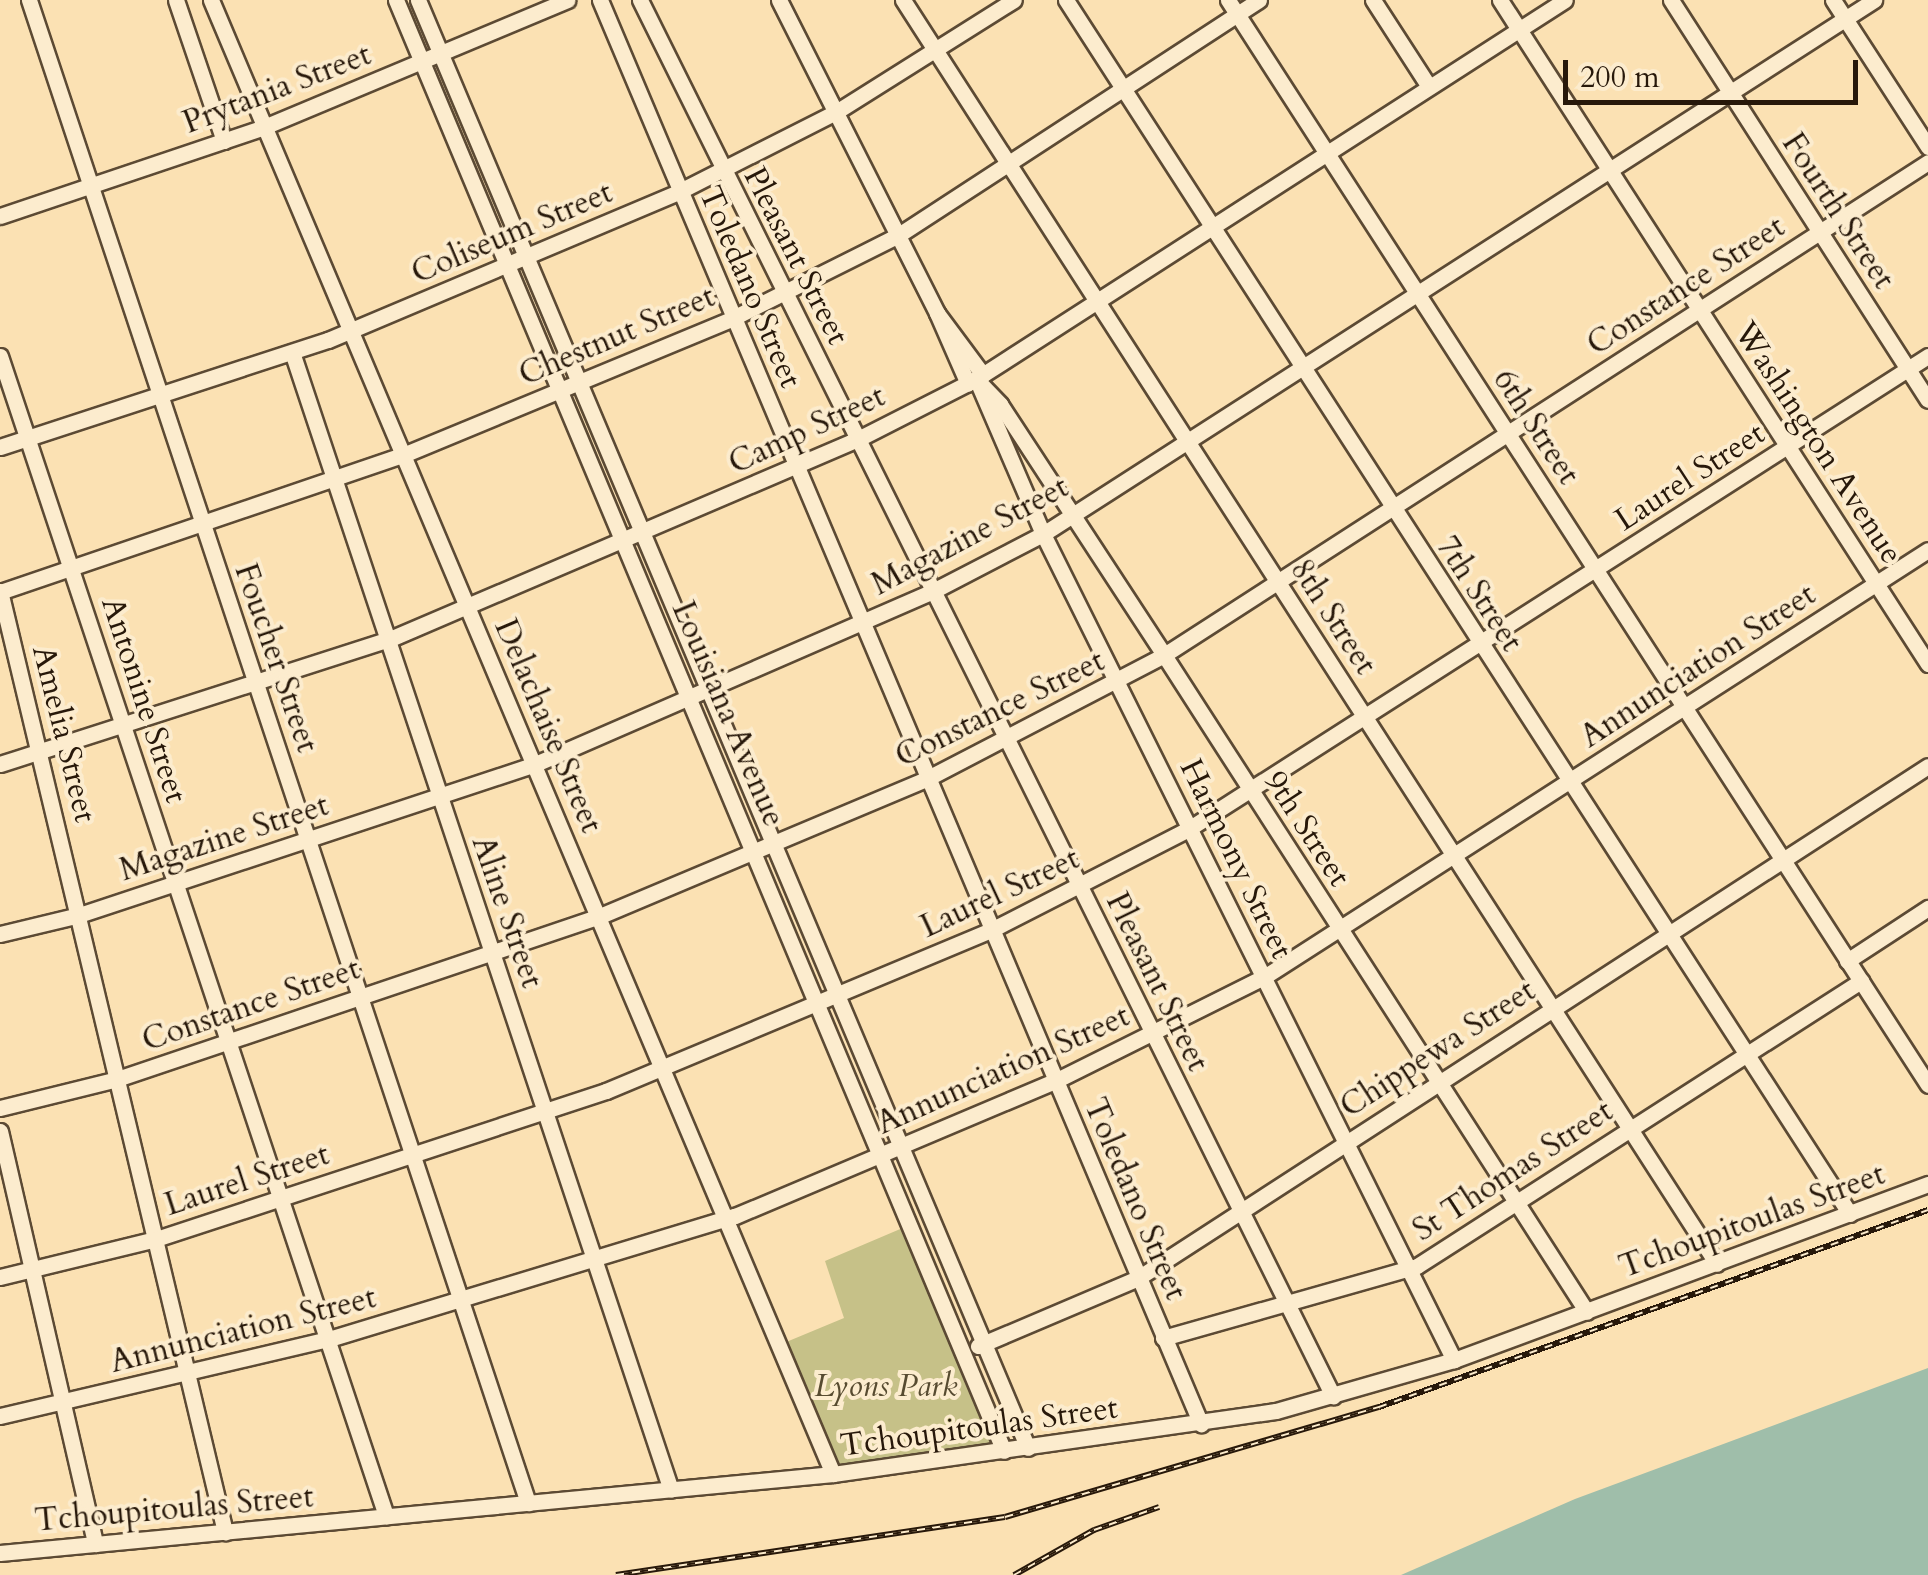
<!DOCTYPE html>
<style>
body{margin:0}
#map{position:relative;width:1928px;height:1575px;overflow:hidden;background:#fbe1b3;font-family:Cardo,serif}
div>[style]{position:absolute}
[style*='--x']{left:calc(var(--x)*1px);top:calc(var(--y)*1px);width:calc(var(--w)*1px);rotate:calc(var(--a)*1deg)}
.green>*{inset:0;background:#c6c188}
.water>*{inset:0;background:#9fbeaa}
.roads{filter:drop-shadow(2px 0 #5c4a34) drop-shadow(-2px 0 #5c4a34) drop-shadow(0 2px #5c4a34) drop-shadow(0 -2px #5c4a34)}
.minor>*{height:15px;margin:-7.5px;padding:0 7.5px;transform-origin:7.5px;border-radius:7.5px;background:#fcecce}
.rail>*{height:6px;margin-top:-3px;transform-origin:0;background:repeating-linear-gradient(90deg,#fcecce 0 8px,#27180a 0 16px);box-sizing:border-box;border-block:2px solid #27180a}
span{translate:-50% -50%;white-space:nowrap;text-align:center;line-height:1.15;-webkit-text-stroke:8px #fcecce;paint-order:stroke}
.street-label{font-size:32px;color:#27180a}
.park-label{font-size:32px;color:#574b30;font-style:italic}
.scale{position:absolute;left:1563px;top:60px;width:295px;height:45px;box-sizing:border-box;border:5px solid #27180a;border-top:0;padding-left:12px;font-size:30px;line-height:35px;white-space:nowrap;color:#27180a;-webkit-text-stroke:8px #fcecce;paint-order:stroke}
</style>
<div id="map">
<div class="green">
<div style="clip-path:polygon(912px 1224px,1004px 1451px,833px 1474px,779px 1345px,844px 1318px,825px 1261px)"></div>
</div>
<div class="water">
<div style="clip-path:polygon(1928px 1368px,1928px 1575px,1401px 1575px,1575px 1499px)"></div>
</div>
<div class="roads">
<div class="minor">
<div style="--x:29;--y:0;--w:1584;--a:71.63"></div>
<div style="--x:176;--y:0;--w:149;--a:71.2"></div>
<div style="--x:211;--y:0;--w:1600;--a:67.12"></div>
<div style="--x:396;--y:0;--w:1573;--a:67.27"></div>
<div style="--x:418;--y:0;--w:1571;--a:67.16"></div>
<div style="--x:600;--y:0;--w:1546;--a:67.12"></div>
<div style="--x:640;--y:0;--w:1559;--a:63.6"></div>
<div style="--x:779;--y:0;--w:351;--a:63.2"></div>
<div style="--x:937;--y:313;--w:77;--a:53.4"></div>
<div style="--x:903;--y:0;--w:1503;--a:57.22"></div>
<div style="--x:1066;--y:0;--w:1445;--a:57.15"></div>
<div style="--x:1228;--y:0;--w:1291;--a:57.17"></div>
<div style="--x:1373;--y:0;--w:101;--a:57.1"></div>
<div style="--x:1500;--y:0;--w:790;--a:57.2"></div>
<div style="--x:1671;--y:0;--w:475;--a:57.3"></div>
<div style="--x:1833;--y:0;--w:175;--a:57.1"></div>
<div style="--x:0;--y:216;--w:279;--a:-18.6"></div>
<div style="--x:264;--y:127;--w:329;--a:-22.7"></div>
<div style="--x:937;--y:313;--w:77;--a:66.4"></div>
<div style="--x:292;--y:352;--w:1199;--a:71.58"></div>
<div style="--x:0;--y:356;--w:1223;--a:71.59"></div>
<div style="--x:976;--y:379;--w:35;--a:46"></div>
<div style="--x:1000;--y:404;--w:300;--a:56.8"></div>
<div style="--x:1164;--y:655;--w:781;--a:57.23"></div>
<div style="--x:978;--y:383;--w:164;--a:66.7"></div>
<div style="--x:1043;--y:534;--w:923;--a:63.55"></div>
<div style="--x:0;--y:447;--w:345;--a:-18.1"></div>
<div style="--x:328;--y:340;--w:382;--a:-22.9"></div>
<div style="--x:680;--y:191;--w:175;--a:-26.9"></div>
<div style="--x:836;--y:112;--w:210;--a:-32.2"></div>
<div style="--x:0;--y:591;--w:968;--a:76.55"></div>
<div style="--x:0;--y:592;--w:426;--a:-18.8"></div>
<div style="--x:403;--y:455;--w:357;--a:-22.5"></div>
<div style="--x:733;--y:318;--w:183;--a:-26.6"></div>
<div style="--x:897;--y:236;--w:432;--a:-33.1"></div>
<div style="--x:0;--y:764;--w:410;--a:-17.8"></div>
<div style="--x:390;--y:639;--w:509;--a:-23.14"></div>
<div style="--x:858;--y:439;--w:132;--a:-27"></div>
<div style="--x:976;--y:379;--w:700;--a:-32.76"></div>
<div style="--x:0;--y:934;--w:81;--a:-13.5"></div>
<div style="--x:79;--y:915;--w:478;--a:-18.3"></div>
<div style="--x:533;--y:765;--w:436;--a:-23.5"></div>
<div style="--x:933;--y:591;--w:124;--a:-27.4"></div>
<div style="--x:1043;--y:534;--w:988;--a:-32.72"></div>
<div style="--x:1847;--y:961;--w:97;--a:-33.2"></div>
<div style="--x:0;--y:1108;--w:121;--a:-13.9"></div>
<div style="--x:117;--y:1079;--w:510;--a:-18.65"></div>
<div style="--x:600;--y:916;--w:356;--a:-22.8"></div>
<div style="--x:928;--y:778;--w:266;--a:-27.5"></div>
<div style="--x:1164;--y:655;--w:909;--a:-32.83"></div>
<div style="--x:0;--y:1131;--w:424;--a:77"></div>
<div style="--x:0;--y:1277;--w:161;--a:-13.7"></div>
<div style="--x:156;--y:1239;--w:474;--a:-18.2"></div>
<div style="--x:606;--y:1091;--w:417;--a:-22.7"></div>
<div style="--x:991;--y:930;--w:224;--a:-27.1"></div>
<div style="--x:1190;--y:828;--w:876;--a:-32.6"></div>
<div style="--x:1163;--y:1338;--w:264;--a:-15.8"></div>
<div style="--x:1417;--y:1266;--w:528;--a:-32.7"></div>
<div style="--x:978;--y:1346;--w:174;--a:-23"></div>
<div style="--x:1138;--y:1278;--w:941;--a:-32.95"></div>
<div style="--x:0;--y:1416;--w:338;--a:-13.2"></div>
<div style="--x:329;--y:1339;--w:424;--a:-16.9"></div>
<div style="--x:735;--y:1216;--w:347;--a:-22.9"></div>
<div style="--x:1055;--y:1081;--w:233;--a:-26.5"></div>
<div style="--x:1264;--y:977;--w:789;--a:-32.74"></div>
<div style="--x:0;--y:1553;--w:837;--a:-5.42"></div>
<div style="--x:833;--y:1474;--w:447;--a:-8.1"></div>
<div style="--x:1276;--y:1411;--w:185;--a:-16"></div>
<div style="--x:1454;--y:1360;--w:506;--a:-20.37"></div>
</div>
</div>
<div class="rail">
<div style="--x:616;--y:1575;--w:393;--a:-8.5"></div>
<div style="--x:1005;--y:1517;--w:390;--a:-16.4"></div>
<div style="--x:1379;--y:1407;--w:583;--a:-19.74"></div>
<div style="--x:1014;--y:1575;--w:92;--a:-29.4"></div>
<div style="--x:1094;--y:1530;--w:69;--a:-19.5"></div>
</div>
<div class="street-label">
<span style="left:277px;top:89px;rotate:-21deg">Prytania Street</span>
<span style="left:1838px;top:211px;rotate:57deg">Fourth Street</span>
<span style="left:512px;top:233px;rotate:-23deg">Coliseum Street</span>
<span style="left:796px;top:256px;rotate:63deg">Pleasant Street</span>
<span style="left:1686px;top:286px;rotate:-33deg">Constance Street</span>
<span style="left:750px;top:287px;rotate:67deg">Toledano Street</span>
<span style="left:617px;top:336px;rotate:-23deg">Chestnut Street</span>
<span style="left:1536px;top:427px;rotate:57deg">6th Street</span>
<span style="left:807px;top:430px;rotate:-25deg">Camp Street</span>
<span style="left:1818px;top:443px;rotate:57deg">Washington Avenue</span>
<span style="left:1690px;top:477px;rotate:-33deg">Laurel Street</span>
<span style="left:970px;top:536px;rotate:-28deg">Magazine Street</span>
<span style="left:1479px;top:594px;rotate:57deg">7th Street</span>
<span style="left:1333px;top:617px;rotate:57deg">8th Street</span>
<span style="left:276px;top:658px;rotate:71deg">Foucher Street</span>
<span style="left:1698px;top:666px;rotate:-33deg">Annunciation Street</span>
<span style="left:144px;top:700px;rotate:72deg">Antonine Street</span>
<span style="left:1000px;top:709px;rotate:-26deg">Constance Street</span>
<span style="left:728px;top:714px;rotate:67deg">Louisiana Avenue</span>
<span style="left:548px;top:726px;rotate:67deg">Delachaise Street</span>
<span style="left:64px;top:734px;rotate:76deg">Amelia Street</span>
<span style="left:1307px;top:829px;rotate:57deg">9th Street</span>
<span style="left:224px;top:838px;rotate:-18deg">Magazine Street</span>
<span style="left:1236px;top:859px;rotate:64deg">Harmony Street</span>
<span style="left:1000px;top:893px;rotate:-25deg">Laurel Street</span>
<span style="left:507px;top:912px;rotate:71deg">Aline Street</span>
<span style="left:1157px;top:982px;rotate:64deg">Pleasant Street</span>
<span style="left:251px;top:1005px;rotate:-19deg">Constance Street</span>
<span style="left:1438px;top:1049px;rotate:-33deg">Chippewa Street</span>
<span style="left:1003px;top:1070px;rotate:-24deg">Annunciation Street</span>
<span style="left:1513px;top:1171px;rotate:-33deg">St Thomas Street</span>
<span style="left:247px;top:1180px;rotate:-18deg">Laurel Street</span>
<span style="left:1135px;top:1199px;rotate:67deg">Toledano Street</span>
<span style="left:1752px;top:1221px;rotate:-20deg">Tchoupitoulas Street</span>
<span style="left:243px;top:1330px;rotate:-14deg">Annunciation Street</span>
<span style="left:979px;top:1427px;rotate:-8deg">Tchoupitoulas Street</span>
<span style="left:174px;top:1509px;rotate:-5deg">Tchoupitoulas Street</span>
</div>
<div class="park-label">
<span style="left:886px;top:1386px">Lyons Park</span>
</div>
<div class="scale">200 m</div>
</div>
